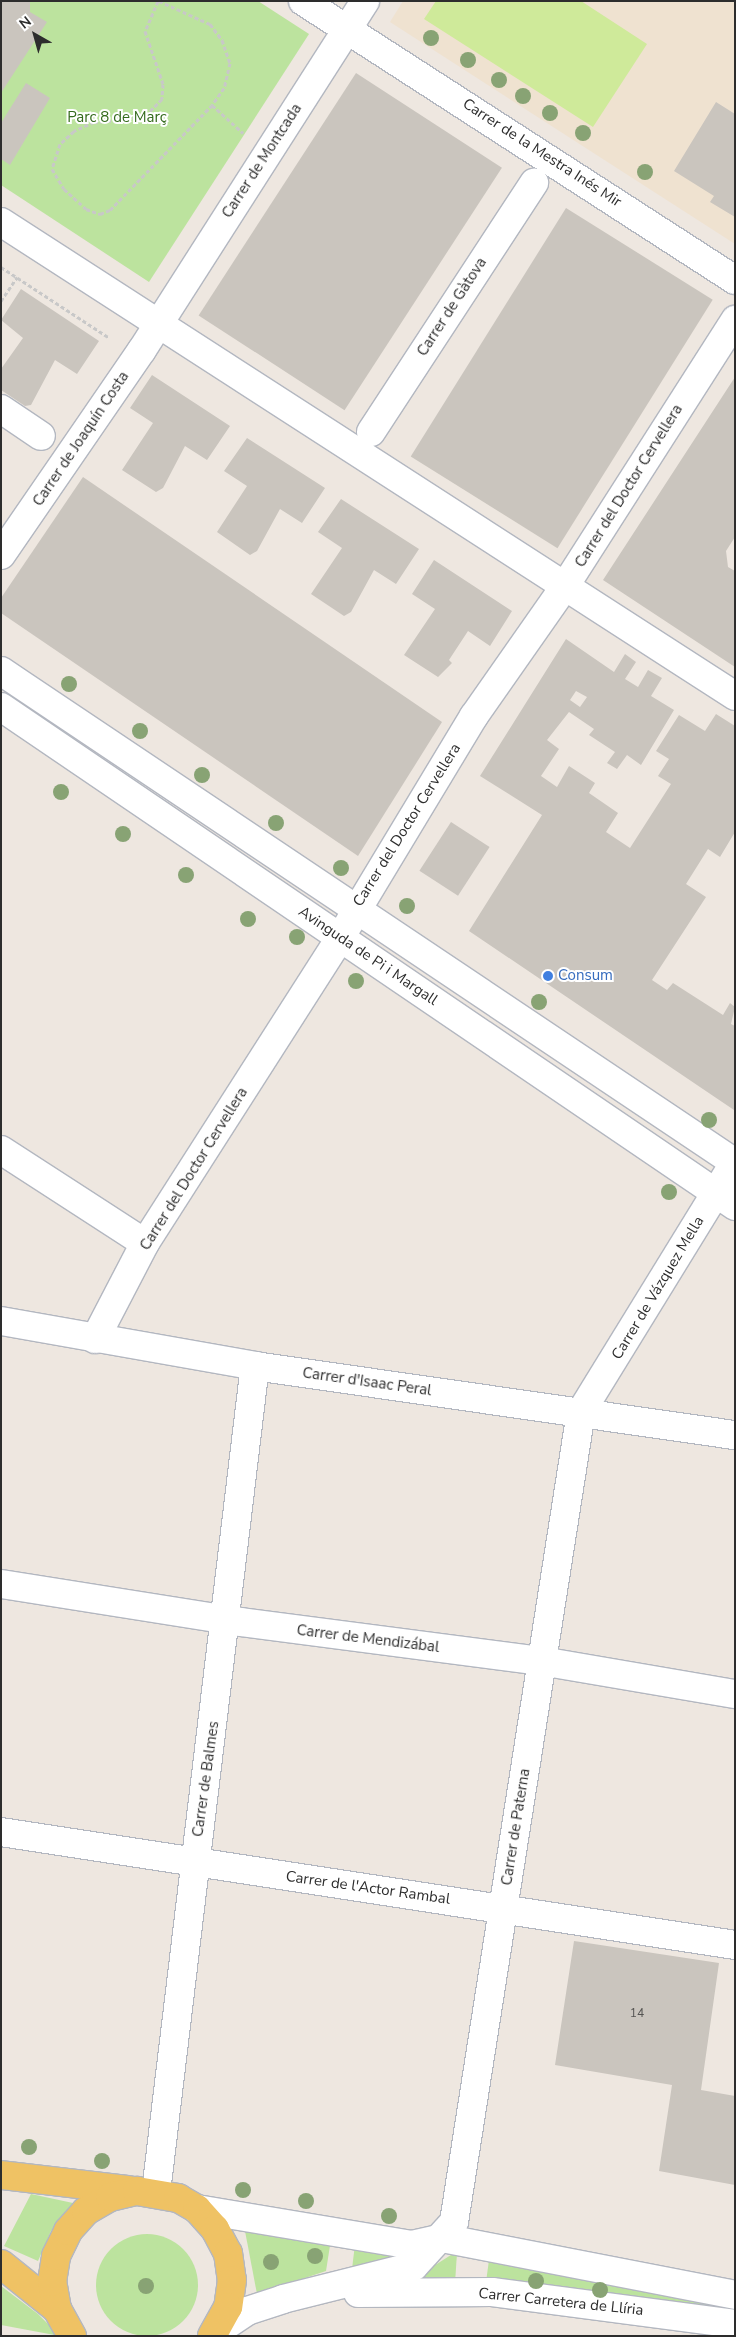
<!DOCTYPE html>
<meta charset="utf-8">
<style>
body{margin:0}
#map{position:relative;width:736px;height:2337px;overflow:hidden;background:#eee7e0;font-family:"Nunito Sans",sans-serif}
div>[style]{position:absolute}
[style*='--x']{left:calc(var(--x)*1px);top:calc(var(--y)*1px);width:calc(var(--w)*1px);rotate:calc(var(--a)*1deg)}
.education>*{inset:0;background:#efe2d0}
.green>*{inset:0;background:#bce39e}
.round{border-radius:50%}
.pitch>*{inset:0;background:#cfea9a}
.building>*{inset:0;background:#cac5be;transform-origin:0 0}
.path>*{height:3px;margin-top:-1.5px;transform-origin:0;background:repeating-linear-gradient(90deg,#c8c8c8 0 4px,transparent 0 6.5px)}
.roads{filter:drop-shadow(1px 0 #b3b7c0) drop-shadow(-1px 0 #b3b7c0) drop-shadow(0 1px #b3b7c0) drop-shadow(0 -1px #b3b7c0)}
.minor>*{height:28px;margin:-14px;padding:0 14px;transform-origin:14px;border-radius:14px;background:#fff}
.major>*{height:28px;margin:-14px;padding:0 14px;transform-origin:14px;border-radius:14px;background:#efc264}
.trees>*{width:16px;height:16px;margin:-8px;border-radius:50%;background:#88a374}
.dots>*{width:14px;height:14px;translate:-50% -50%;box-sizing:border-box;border:2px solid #fff;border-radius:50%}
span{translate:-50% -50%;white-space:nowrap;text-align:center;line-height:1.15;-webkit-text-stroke:4px #fff;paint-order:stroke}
.number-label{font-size:12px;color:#545351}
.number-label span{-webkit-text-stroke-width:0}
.park-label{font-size:15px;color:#346b1c}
.street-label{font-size:15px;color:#2d2d2d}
.shop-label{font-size:15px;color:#366cbe}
.left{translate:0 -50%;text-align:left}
.frame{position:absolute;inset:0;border:2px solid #2d2d2d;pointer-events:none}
.north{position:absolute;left:10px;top:10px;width:50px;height:50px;-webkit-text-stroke:4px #fff;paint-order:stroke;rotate:322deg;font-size:14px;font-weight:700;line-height:20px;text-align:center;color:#2d2d2d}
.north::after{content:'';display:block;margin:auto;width:18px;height:22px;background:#2d2d2d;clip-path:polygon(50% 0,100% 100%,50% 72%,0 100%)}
</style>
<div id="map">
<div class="education">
<div style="clip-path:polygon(403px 1px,735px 1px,735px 244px,390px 22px)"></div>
</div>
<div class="green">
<div style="clip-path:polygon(1px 1px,258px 1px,309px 34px,149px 282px,1px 185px)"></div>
<div style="clip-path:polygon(31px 2194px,73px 2203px,51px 2231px,38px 2261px,4px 2246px)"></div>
<div style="clip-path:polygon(245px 2231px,331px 2239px,326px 2271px,257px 2294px)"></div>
<div class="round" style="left:96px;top:2234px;width:102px;height:102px"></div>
<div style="clip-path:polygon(355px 2244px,398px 2257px,352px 2269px)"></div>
<div style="clip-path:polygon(454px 2253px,457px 2253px,455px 2283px,416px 2284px,415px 2278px)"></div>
<div style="clip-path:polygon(489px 2260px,706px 2302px,722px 2309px,486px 2282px)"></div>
<div style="clip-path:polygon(1px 2286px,38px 2314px,60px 2336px,1px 2325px)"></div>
</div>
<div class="pitch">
<div style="clip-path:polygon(436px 1px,581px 1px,647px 44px,593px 127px,424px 19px)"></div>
</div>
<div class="building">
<div style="clip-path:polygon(1px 1px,30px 1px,30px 12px,47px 22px,1px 93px)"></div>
<div style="left:356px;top:73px;width:174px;height:289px;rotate:33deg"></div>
<div style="clip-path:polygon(26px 83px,50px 98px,10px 165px,1px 159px,1px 123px)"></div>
<div style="clip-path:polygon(716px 102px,735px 114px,735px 217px,710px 202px,714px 196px,674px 171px)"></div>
<div style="left:566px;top:208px;width:173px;height:293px;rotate:32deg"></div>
<div style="clip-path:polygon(21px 289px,99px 341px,77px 374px,55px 360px,31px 405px,25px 406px,1px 390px,1px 369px,23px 338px,1px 320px)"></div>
<div style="clip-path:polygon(152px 375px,230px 426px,207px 460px,185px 446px,163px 488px,156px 492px,122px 470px,153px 423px,130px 408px)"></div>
<div style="clip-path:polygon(735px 377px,735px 537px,726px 551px,728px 567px,735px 571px,735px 667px,603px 580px)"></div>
<div style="clip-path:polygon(247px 438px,325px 488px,302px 523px,280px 509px,257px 551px,250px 555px,217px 532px,247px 486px,224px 471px)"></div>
<div style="clip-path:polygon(83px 477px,442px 722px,358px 856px,1px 613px,1px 598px)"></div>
<div style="clip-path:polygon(341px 499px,419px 549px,396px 584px,374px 570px,351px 612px,344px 616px,311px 594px,342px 548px,318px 532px)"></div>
<div style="clip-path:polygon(434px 560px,512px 611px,490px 646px,468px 631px,449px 660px,452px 663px,438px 677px,404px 655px,435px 609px,412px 594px)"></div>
<div style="clip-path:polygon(evenodd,566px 639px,614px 672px,625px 654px,636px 662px,625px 679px,638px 687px,648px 670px,662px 678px,651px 696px,674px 710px,641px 765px,627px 755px,617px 769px,607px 763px,615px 752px,589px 735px,594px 729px,569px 712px,547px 740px,559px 749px,541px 776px,557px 787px,569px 766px,595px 783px,589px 793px,618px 813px,606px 832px,630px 848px,671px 784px,658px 776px,669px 759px,656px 751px,679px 715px,705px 731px,716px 714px,735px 726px,735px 832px,720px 857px,708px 849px,686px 884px,706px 897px,652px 980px,667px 990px,673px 983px,723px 1015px,730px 1003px,735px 1007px,731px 1024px,735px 1026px,734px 1110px,469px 931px,542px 815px,480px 776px,566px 639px,576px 691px,587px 697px,580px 707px,570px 700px,576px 691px)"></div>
<div style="left:451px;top:822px;width:46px;height:58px;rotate:33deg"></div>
<div style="clip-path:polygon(574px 1941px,719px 1963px,701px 2090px,735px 2096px,735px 2185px,659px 2171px,672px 2085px,555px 2065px)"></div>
</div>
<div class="path">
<div style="--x:158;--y:1;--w:33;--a:113"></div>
<div style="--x:145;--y:31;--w:56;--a:71.2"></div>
<div style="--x:163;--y:84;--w:15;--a:94"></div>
<div style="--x:162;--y:99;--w:27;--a:135"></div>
<div style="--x:143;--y:118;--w:49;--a:175.3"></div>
<div style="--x:94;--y:122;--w:22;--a:156"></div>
<div style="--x:74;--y:131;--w:19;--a:137"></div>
<div style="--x:60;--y:144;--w:26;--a:108"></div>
<div style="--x:52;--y:169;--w:23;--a:59"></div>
<div style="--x:64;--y:189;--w:30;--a:42"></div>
<div style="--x:86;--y:209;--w:15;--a:20"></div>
<div style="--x:100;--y:214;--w:11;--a:-22"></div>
<div style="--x:110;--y:210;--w:146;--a:-45.8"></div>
<div style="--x:159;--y:1;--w:56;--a:24.3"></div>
<div style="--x:210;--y:24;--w:20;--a:53"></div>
<div style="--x:222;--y:40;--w:24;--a:71"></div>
<div style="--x:230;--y:63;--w:26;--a:103"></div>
<div style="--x:224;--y:88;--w:21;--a:125"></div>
<div style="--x:212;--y:105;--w:42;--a:42.1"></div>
<div style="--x:1;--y:267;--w:128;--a:33.2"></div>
<div style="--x:1;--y:301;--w:29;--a:-56"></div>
</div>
<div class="roads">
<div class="minor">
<div style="--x:303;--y:1;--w:514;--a:32.86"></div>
<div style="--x:1;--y:222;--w:874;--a:32.85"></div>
<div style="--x:1;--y:409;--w:48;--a:34"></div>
<div style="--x:371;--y:432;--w:298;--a:-56.8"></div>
<div style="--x:1;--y:555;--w:249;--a:-55.5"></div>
<div style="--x:142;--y:350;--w:414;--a:-57.4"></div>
<div style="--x:1;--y:671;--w:884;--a:33.83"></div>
<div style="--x:1;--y:707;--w:888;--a:34.21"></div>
<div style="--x:1;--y:1150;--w:171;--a:32.9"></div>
<div style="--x:1;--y:1321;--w:258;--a:10"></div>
<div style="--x:255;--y:1366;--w:485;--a:8.2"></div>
<div style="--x:95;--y:1339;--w:108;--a:-62.5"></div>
<div style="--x:145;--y:1243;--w:362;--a:-57.4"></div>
<div style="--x:340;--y:938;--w:259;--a:-58.9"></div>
<div style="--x:474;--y:716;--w:159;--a:-55"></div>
<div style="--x:565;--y:586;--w:316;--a:-57.4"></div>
<div style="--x:1;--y:1584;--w:242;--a:9"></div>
<div style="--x:240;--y:1622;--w:304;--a:7.4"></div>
<div style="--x:541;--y:1661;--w:197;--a:9.7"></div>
<div style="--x:1;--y:1832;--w:743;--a:8.75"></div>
<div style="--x:156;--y:2192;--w:832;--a:-83.17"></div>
<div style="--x:197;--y:2209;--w:218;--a:9.5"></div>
<div style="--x:412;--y:2245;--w:31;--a:-13"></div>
<div style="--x:442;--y:2238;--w:298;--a:11"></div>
<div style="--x:358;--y:2293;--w:134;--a:-0.4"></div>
<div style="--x:492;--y:2292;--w:245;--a:7.5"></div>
<div style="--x:216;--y:2332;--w:37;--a:-34"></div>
<div style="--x:247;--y:2311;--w:38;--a:-18"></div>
<div style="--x:283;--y:2299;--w:135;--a:-14.1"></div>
<div style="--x:414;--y:2266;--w:59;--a:-47.7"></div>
<div style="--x:454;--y:2222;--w:820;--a:-81.09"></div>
<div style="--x:581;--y:1412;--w:294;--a:-58.4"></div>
</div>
<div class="major">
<div style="--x:1;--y:2175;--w:128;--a:6.7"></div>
<div style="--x:1;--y:2264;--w:72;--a:38.8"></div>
<div style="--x:72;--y:2336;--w:31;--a:-119"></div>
<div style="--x:57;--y:2309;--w:27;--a:-100"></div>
<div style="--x:52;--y:2282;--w:26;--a:-81"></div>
<div style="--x:56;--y:2256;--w:28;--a:-64"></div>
<div style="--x:68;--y:2231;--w:27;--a:-48"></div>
<div style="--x:86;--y:2211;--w:28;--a:-30"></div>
<div style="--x:110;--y:2197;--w:28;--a:-13"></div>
<div style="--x:137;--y:2191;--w:42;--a:9.7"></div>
<div style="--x:178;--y:2198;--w:22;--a:30"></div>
<div style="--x:197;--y:2209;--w:27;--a:48"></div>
<div style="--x:215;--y:2229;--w:27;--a:62"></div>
<div style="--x:228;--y:2253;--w:27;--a:82"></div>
<div style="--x:232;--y:2280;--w:27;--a:98"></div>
<div style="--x:228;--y:2307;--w:33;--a:119"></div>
</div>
</div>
<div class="trees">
<div style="left:431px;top:38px"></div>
<div style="left:468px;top:60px"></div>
<div style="left:499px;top:80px"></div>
<div style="left:523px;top:96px"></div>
<div style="left:550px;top:113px"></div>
<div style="left:583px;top:133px"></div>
<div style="left:645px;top:172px"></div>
<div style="left:69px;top:684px"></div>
<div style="left:140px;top:731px"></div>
<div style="left:202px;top:775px"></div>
<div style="left:61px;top:792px"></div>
<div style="left:276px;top:823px"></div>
<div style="left:123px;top:834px"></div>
<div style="left:341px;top:868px"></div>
<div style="left:186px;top:875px"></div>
<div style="left:407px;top:906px"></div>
<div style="left:248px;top:919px"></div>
<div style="left:297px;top:937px"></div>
<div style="left:356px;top:981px"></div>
<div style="left:539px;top:1002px"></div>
<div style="left:709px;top:1120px"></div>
<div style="left:669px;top:1192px"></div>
<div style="left:29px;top:2147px"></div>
<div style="left:102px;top:2161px"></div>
<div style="left:243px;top:2190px"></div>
<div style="left:306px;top:2201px"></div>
<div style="left:389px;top:2216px"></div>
<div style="left:315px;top:2256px"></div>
<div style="left:271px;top:2262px"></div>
<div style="left:536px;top:2281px"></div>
<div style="left:146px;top:2286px"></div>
<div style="left:600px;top:2290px"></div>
</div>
<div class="dots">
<div style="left:548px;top:976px;background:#3f7fe0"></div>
</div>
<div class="number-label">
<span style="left:637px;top:2014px">14</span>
</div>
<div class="park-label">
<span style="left:117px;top:118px">Parc 8 de Març</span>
</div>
<div class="street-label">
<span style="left:542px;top:153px;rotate:33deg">Carrer de la Mestra Inés Mir</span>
<span style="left:262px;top:161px;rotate:-57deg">Carrer de Montcada</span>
<span style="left:452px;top:307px;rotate:-57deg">Carrer de Gàtova</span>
<span style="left:81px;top:439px;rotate:-56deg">Carrer de Joaquín Costa</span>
<span style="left:629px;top:486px;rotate:-58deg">Carrer del Doctor Cervellera</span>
<span style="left:407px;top:825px;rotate:-58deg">Carrer del Doctor Cervellera</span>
<span style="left:368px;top:956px;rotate:34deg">Avinguda de Pi i Margall</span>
<span style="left:194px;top:1169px;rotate:-58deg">Carrer del Doctor Cervellera</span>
<span style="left:658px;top:1288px;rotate:-59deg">Carrer de Vázquez Mella</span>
<span style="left:367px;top:1382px;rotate:8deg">Carrer d'Isaac Peral</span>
<span style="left:368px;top:1639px;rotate:7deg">Carrer de Mendizábal</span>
<span style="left:206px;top:1779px;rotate:-82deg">Carrer de Balmes</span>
<span style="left:516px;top:1827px;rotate:-81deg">Carrer de Paterna</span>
<span style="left:368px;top:1888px;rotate:8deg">Carrer de l'Actor Rambal</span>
<span style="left:561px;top:2302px;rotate:6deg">Carrer Carretera de Llíria</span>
</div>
<div class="shop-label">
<span class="left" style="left:558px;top:976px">Consum</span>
</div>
<div class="frame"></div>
<div class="north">N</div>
</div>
